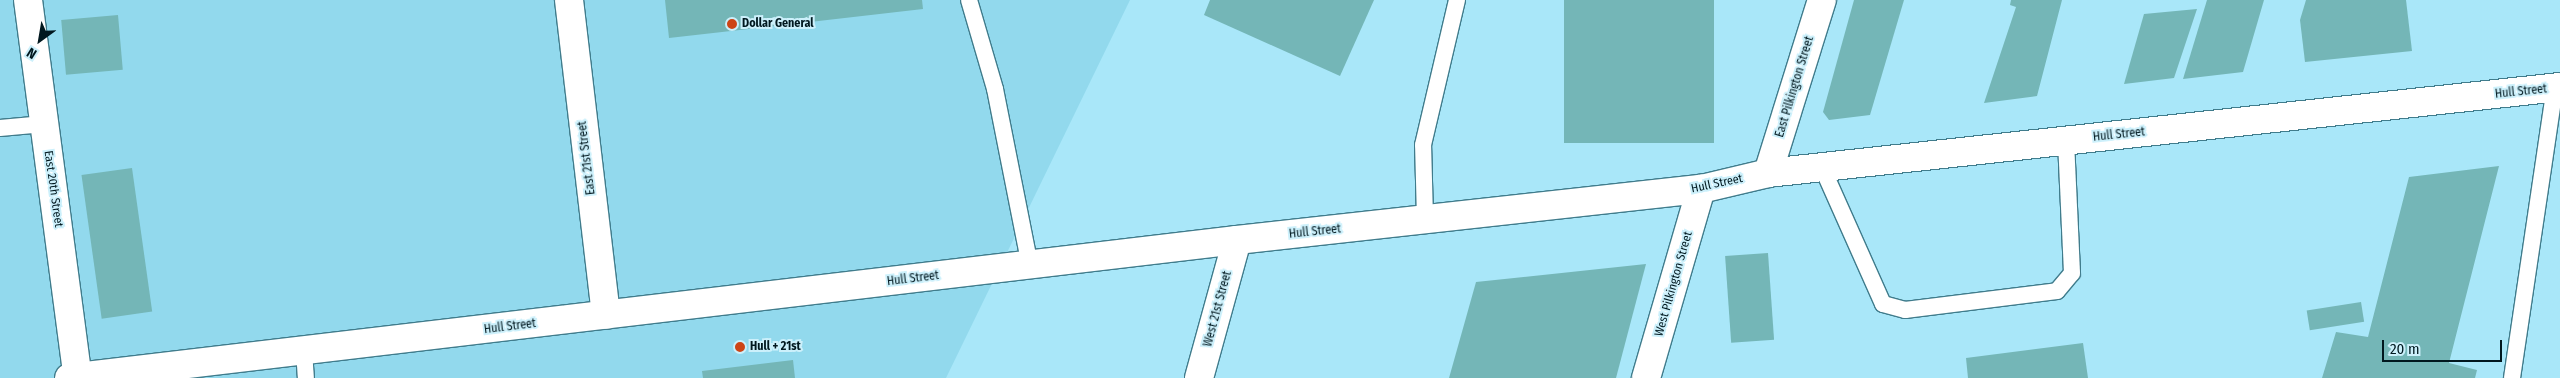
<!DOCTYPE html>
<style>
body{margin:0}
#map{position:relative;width:2560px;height:378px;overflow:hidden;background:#a9e7f9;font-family:"Fira Sans Condensed",sans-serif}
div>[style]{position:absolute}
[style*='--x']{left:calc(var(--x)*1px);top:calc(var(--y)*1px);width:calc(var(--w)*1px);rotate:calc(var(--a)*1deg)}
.built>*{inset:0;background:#92d9ed}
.building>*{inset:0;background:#74b6b7;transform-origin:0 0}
.roads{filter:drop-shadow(1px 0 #407c8c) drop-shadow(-1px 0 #407c8c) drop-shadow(0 1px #407c8c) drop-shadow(0 -1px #407c8c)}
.service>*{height:16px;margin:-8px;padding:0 8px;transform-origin:8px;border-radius:8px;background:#fff}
.minor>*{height:28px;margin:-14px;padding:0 14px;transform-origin:14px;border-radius:14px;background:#fff}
.primary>*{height:28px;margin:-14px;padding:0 14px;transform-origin:14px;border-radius:14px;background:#fff}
.dots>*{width:14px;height:14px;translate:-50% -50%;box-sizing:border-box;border:2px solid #ccf0fb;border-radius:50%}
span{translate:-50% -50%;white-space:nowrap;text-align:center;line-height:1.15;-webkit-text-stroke:4px #ccf0fb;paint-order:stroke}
.poi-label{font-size:12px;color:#01181f;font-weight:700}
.left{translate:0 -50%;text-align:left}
.street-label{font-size:12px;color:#01181f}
.north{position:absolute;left:15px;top:15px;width:50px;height:50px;-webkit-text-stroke:4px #ccf0fb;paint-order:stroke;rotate:212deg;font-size:14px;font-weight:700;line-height:20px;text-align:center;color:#01181f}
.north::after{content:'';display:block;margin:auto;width:18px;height:22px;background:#01181f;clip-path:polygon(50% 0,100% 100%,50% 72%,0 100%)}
.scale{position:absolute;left:2382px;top:340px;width:120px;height:22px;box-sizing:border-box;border:2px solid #01181f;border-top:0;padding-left:6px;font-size:15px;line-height:18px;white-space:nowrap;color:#01181f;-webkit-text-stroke:4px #ccf0fb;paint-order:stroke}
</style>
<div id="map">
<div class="built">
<div style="clip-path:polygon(0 0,1130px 0,946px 378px,0 378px)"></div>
</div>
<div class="building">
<div style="clip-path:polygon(665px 0,922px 0,923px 9px,669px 38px)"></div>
<div style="clip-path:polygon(1210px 0,1374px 0,1340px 76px,1204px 15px)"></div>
<div style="left:1564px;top:0;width:150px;height:143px"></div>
<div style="clip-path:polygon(1854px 0,1904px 0,1870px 115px,1829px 120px,1823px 112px)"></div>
<div style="clip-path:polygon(2011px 0,2062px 0,2037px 96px,1984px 103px,2016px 7px,2010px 5px)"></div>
<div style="clip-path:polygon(2207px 0,2264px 0,2243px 72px,2183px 79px)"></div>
<div style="clip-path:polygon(2306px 0,2406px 0,2412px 51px,2305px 62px,2300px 20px)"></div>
<div style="clip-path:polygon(2197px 9px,2174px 78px,2124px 84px,2144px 14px)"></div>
<div style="left:118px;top:15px;width:55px;height:57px;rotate:85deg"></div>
<div style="clip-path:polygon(2499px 166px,2449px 363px,2477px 370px,2475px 378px,2322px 378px,2336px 332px,2368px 337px,2409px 177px)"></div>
<div style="left:132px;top:168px;width:145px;height:51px;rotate:82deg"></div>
<div style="left:1768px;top:253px;width:87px;height:43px;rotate:86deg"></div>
<div style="clip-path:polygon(1646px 264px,1616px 378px,1449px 378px,1476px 282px)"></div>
<div style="left:2361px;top:302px;width:20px;height:55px;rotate:81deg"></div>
<div style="clip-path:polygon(2083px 343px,2088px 378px,1968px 378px,1966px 358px)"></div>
<div style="clip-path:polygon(793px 360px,795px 378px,703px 378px,702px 371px)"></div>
</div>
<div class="roads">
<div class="service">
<div style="--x:969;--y:0;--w:93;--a:73.7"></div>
<div style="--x:995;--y:89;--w:179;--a:78.8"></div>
<div style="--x:0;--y:128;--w:44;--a:-5.2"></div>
<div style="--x:1822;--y:167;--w:150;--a:66"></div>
<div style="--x:1883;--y:304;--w:23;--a:15"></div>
<div style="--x:1905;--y:310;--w:153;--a:-7.1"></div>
<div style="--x:2057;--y:291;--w:23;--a:-50"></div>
<div style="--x:2072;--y:273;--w:132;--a:-92.6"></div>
<div style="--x:1425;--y:219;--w:74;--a:-91.5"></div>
<div style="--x:1423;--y:145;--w:149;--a:-76.8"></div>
<div style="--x:304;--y:351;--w:27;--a:86"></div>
<div style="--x:2512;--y:378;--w:293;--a:-81.6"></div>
</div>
<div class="minor">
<div style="--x:28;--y:0;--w:381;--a:82.5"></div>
<div style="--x:569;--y:0;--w:317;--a:83.3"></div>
<div style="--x:1768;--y:173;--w:181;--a:-72.7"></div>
<div style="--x:1199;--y:378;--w:143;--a:-74.6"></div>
<div style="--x:1646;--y:378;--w:197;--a:-73.8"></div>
</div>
<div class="primary">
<div style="--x:69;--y:378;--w:1176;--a:-6.74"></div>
<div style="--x:1237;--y:240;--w:467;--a:-6.3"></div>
<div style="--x:1701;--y:189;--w:69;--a:-13.4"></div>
<div style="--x:1768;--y:173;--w:797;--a:-6.2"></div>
</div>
</div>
<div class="dots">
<div style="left:732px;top:24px;background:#cd4516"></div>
<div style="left:740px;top:347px;background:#cd4516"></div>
</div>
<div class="poi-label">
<span class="left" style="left:742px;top:24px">Dollar General</span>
<span class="left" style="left:750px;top:347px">Hull + 21st</span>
</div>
<div class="street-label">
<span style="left:1795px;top:87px;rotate:-73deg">East Pilkington Street</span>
<span style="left:2521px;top:92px;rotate:-6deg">Hull Street</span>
<span style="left:2119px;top:135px;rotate:-6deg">Hull Street</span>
<span style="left:587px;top:158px;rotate:-97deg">East 21st Street</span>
<span style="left:1717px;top:184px;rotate:-12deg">Hull Street</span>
<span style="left:53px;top:189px;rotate:82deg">East 20th Street</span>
<span style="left:1315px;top:232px;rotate:-6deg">Hull Street</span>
<span style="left:913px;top:279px;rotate:-7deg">Hull Street</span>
<span style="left:1674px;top:284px;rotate:-74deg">West Pilkington Street</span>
<span style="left:1218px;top:309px;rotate:-75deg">West 21st Street</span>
<span style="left:510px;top:327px;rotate:-7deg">Hull Street</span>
</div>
<div class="north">N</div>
<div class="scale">20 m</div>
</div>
